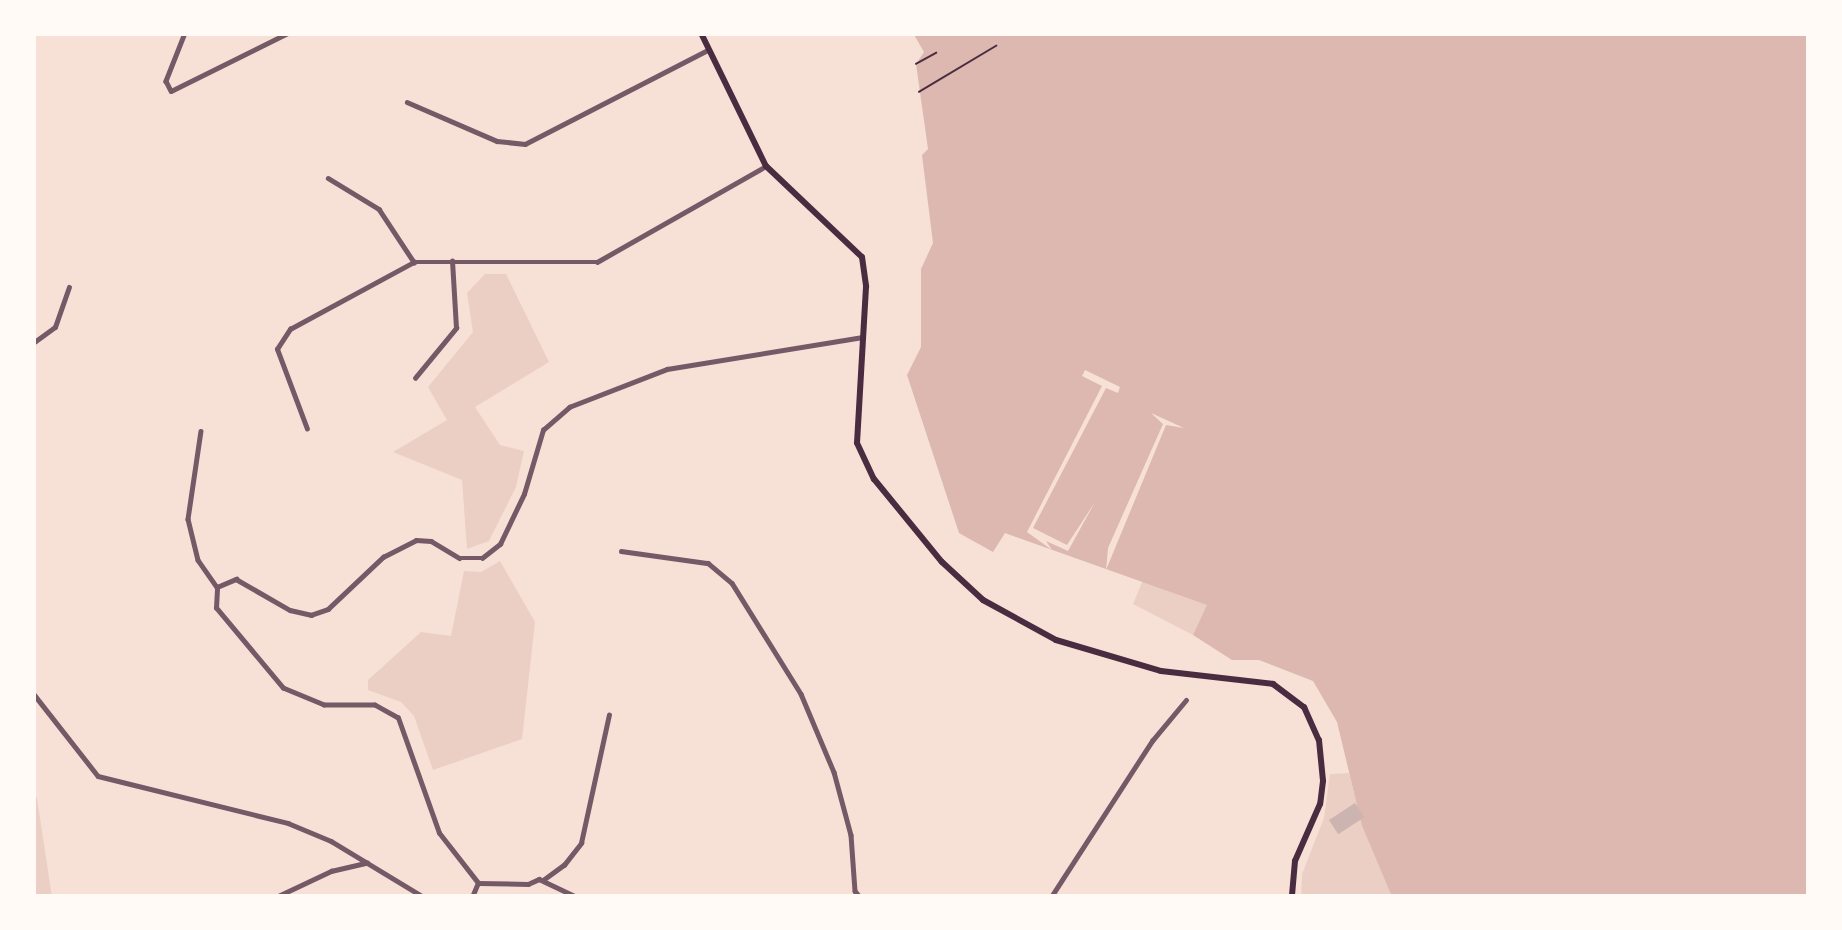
<!DOCTYPE html>
<style>
body{margin:0}
#map{position:relative;width:1842px;height:930px;overflow:hidden;background:#f7e1d7;font-family:"Golos Text",sans-serif}
div>[style]{position:absolute}
[style*='--x']{left:calc(var(--x)*1px);top:calc(var(--y)*1px);width:calc(var(--w)*1px);rotate:calc(var(--a)*1deg)}
.green>*{inset:0;background:#ebcfc5}
.water>*{inset:0;background:#dcb8b0}
.pier>*{inset:0;background:#f7e1d7}
.building>*{inset:0;background:#ccb4b1;transform-origin:0 0}
.path>*{height:1.5px;margin:-0.75px;padding:0 0.75px;transform-origin:0.75px;border-radius:0.75px;background:#4a2c40}
.minor>*{height:4.5px;margin:-2.25px;padding:0 2.25px;transform-origin:2.25px;border-radius:2.25px;background:#755966}
.secondary>*{height:6px;margin:-3px;padding:0 3px;transform-origin:3px;border-radius:3px;background:#4a2c40}
span{translate:-50% -50%;white-space:nowrap;text-align:center;line-height:1.15;-webkit-text-stroke:10px #fffaf5;paint-order:stroke}
.frame{position:absolute;inset:0;border:36px solid #fffaf5;pointer-events:none}
</style>
<div id="map">
<div class="green">
<div style="clip-path:polygon(485px 274px,506px 274px,549px 362px,475px 407px,500px 445px,524px 451px,516px 487px,489px 541px,467px 549px,462px 480px,393px 452px,447px 420px,428px 387px,473px 332px,467px 293px)"></div>
<div style="clip-path:polygon(500px 561px,535px 622px,522px 739px,433px 770px,414px 716px,401px 702px,368px 690px,368px 680px,421px 632px,451px 636px,464px 571px,481px 572px)"></div>
<div style="clip-path:polygon(1143px 580px,1208px 605px,1193px 635px,1133px 604px)"></div>
<div style="clip-path:polygon(1349px 773px,1362px 826px,1392px 897px,1301px 897px,1302px 874px,1324px 818px,1330px 774px)"></div>
<div style="clip-path:polygon(33px 794px,37px 798px,52px 897px,33px 897px)"></div>
</div>
<div class="water">
<div style="clip-path:polygon(913px 33px,1809px 33px,1809px 897px,1392px 897px,1362px 826px,1337px 722px,1313px 681px,1259px 660px,1232px 660px,1193px 635px,1207px 605px,1005px 533px,993px 552px,959px 533px,907px 375px,921px 347px,921px 269px,933px 243px,922px 155px,928px 149px,916px 64px,924px 52px)"></div>
</div>
<div class="pier">
<div style="clip-path:polygon(1085px 370px,1120px 387px,1118px 393px,1106px 388px,1033px 528px,1067px 545px,1095px 502px,1068px 551px,1046px 541px,1052px 550px,1027px 532px,1102px 386px,1082px 376px)"></div>
<div style="clip-path:polygon(1151px 413px,1184px 428px,1166px 425px,1106px 570px,1108px 548px,1163px 424px)"></div>
</div>
<div class="building">
<div style="left:1355px;top:803px;width:17px;height:31px;rotate:57deg"></div>
</div>
<div class="path">
<div style="--x:916;--y:64;--w:23;--a:-29"></div>
<div style="--x:919;--y:92;--w:90;--a:-30.9"></div>
</div>
<div class="minor">
<div style="--x:185;--y:33;--w:52;--a:111.6"></div>
<div style="--x:166;--y:81;--w:11;--a:63"></div>
<div style="--x:171;--y:91;--w:131;--a:-26.4"></div>
<div style="--x:407;--y:102;--w:98;--a:23.4"></div>
<div style="--x:497;--y:141;--w:28;--a:6"></div>
<div style="--x:525;--y:144;--w:206;--a:-27.2"></div>
<div style="--x:328;--y:178;--w:60;--a:31.3"></div>
<div style="--x:379;--y:209;--w:64;--a:56.6"></div>
<div style="--x:33;--y:343;--w:27;--a:-36"></div>
<div style="--x:55;--y:327;--w:42;--a:-70.7"></div>
<div style="--x:415;--y:378;--w:65;--a:-50.6"></div>
<div style="--x:456;--y:328;--w:67;--a:-93.4"></div>
<div style="--x:307;--y:429;--w:85;--a:-110.6"></div>
<div style="--x:277;--y:349;--w:24;--a:-57"></div>
<div style="--x:290;--y:329;--w:141;--a:-28.4"></div>
<div style="--x:414;--y:262;--w:183;--a:0"></div>
<div style="--x:597;--y:262;--w:194;--a:-29.6"></div>
<div style="--x:201;--y:431;--w:89;--a:98.4"></div>
<div style="--x:188;--y:519;--w:42;--a:76.3"></div>
<div style="--x:198;--y:560;--w:33;--a:55"></div>
<div style="--x:621;--y:551;--w:88;--a:7.9"></div>
<div style="--x:708;--y:563;--w:31;--a:40"></div>
<div style="--x:732;--y:583;--w:131;--a:58.1"></div>
<div style="--x:801;--y:694;--w:85;--a:67.1"></div>
<div style="--x:834;--y:772;--w:65;--a:74.9"></div>
<div style="--x:851;--y:835;--w:56;--a:85.9"></div>
<div style="--x:855;--y:891;--w:8;--a:50"></div>
<div style="--x:33;--y:693;--w:105;--a:51.9"></div>
<div style="--x:98;--y:776;--w:196;--a:13.9"></div>
<div style="--x:288;--y:823;--w:47;--a:22.7"></div>
<div style="--x:331;--y:841;--w:109;--a:31.1"></div>
<div style="--x:543;--y:880;--w:26;--a:-36"></div>
<div style="--x:564;--y:865;--w:28;--a:-52"></div>
<div style="--x:581;--y:843;--w:131;--a:-77.7"></div>
<div style="--x:478;--y:883;--w:63;--a:-128"></div>
<div style="--x:439;--y:833;--w:122;--a:-109.6"></div>
<div style="--x:398;--y:718;--w:26;--a:-151"></div>
<div style="--x:375;--y:705;--w:51;--a:180"></div>
<div style="--x:324;--y:705;--w:44;--a:-157.5"></div>
<div style="--x:283;--y:688;--w:104;--a:-129.9"></div>
<div style="--x:216;--y:608;--w:21;--a:-87"></div>
<div style="--x:217;--y:587;--w:21;--a:-23"></div>
<div style="--x:236;--y:579;--w:62;--a:29.9"></div>
<div style="--x:290;--y:610;--w:22;--a:13"></div>
<div style="--x:311;--y:615;--w:18;--a:-19"></div>
<div style="--x:328;--y:609;--w:76;--a:-43.4"></div>
<div style="--x:383;--y:557;--w:37;--a:-27"></div>
<div style="--x:416;--y:540;--w:15;--a:4"></div>
<div style="--x:431;--y:541;--w:33;--a:31"></div>
<div style="--x:459;--y:558;--w:23;--a:0"></div>
<div style="--x:482;--y:558;--w:23;--a:-38"></div>
<div style="--x:500;--y:544;--w:55;--a:-64.4"></div>
<div style="--x:524;--y:494;--w:67;--a:-73.5"></div>
<div style="--x:543;--y:430;--w:35;--a:-41"></div>
<div style="--x:569;--y:407;--w:105;--a:-21.2"></div>
<div style="--x:667;--y:369;--w:198;--a:-9.3"></div>
<div style="--x:478;--y:883;--w:50;--a:1.1"></div>
<div style="--x:528;--y:884;--w:12;--a:-24"></div>
<div style="--x:539;--y:879;--w:42;--a:25.3"></div>
<div style="--x:276;--y:897;--w:61;--a:-25.3"></div>
<div style="--x:331;--y:871;--w:37;--a:-13"></div>
<div style="--x:472;--y:897;--w:15;--a:-67"></div>
<div style="--x:1051;--y:897;--w:186;--a:-57.1"></div>
<div style="--x:1152;--y:741;--w:53;--a:-50.3"></div>
</div>
<div class="secondary">
<div style="--x:701;--y:33;--w:148;--a:64"></div>
<div style="--x:766;--y:166;--w:132;--a:43.5"></div>
<div style="--x:862;--y:257;--w:30;--a:82"></div>
<div style="--x:866;--y:287;--w:156;--a:93.3"></div>
<div style="--x:857;--y:443;--w:40;--a:65"></div>
<div style="--x:874;--y:479;--w:107;--a:50.7"></div>
<div style="--x:942;--y:562;--w:56;--a:42.8"></div>
<div style="--x:983;--y:600;--w:83;--a:28.7"></div>
<div style="--x:1056;--y:640;--w:109;--a:16.4"></div>
<div style="--x:1161;--y:671;--w:113;--a:6.6"></div>
<div style="--x:1273;--y:684;--w:39;--a:37"></div>
<div style="--x:1304;--y:707;--w:36;--a:66"></div>
<div style="--x:1319;--y:740;--w:41;--a:84.4"></div>
<div style="--x:1323;--y:781;--w:23;--a:97"></div>
<div style="--x:1320;--y:804;--w:62;--a:113.7"></div>
<div style="--x:1295;--y:861;--w:36;--a:95"></div>
</div>
<div class="frame"></div>
</div>
